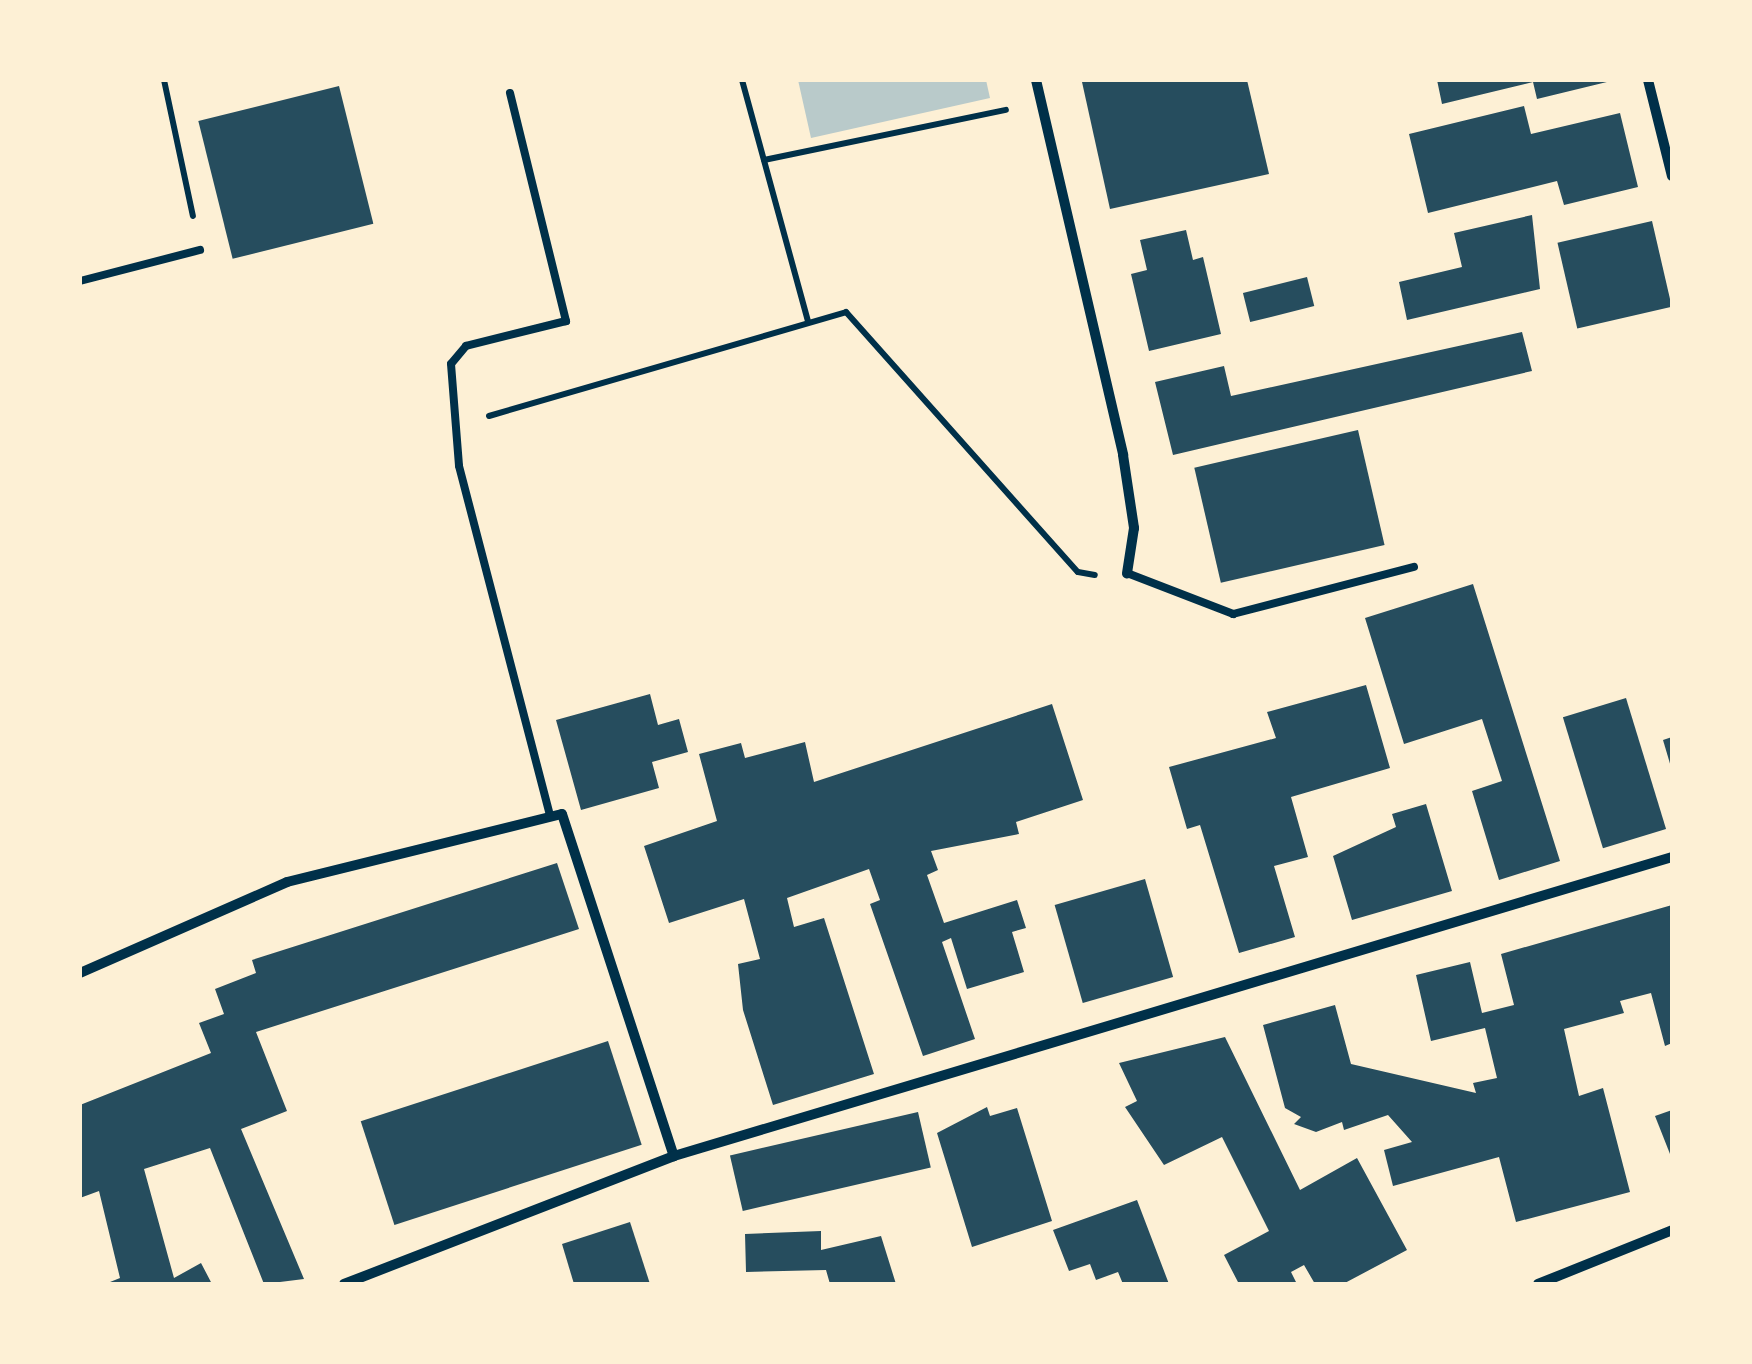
<!DOCTYPE html>
<style>
body{margin:0}
#map{position:relative;width:1752px;height:1364px;overflow:hidden;background:#fdf0d5;font-family:Barlow,sans-serif}
div>[style]{position:absolute}
[style*='--x']{left:calc(var(--x)*1px);top:calc(var(--y)*1px);width:calc(var(--w)*1px);rotate:calc(var(--a)*1deg)}
.green>*{inset:0;background:#b9caca}
.building>*{inset:0;background:#264d5e;transform-origin:0 0}
.path>*{height:6px;margin:-3px;padding:0 3px;transform-origin:3px;border-radius:3px;background:#003049}
.service>*{height:8px;margin:-4px;padding:0 4px;transform-origin:4px;border-radius:4px;background:#003049}
.minor>*{height:10px;margin:-5px;padding:0 5px;transform-origin:5px;border-radius:5px;background:#003049}
span{translate:-50% -50%;white-space:nowrap;text-align:center;line-height:1.15;-webkit-text-stroke:10px #fdf0d5;paint-order:stroke}
.frame{position:absolute;inset:0;border:82px solid #fdf0d5;pointer-events:none}
</style>
<div id="map">
<div class="green">
<div style="clip-path:polygon(798px 80px,986px 80px,990px 98px,811px 138px)"></div>
</div>
<div class="building">
<div style="clip-path:polygon(1247px 80px,1269px 174px,1110px 209px,1082px 82px)"></div>
<div style="clip-path:polygon(1437px 80px,1611px 80px,1611px 81px,1537px 99px,1533px 82px,1442px 104px)"></div>
<div style="left:339px;top:86px;width:142px;height:145px;rotate:76deg"></div>
<div style="clip-path:polygon(1524px 106px,1531px 134px,1620px 113px,1638px 187px,1564px 205px,1557px 181px,1428px 213px,1409px 134px)"></div>
<div style="clip-path:polygon(1532px 215px,1540px 289px,1407px 320px,1399px 282px,1462px 267px,1454px 233px)"></div>
<div style="left:1652px;top:221px;width:88px;height:97px;rotate:77deg"></div>
<div style="clip-path:polygon(1186px 230px,1193px 260px,1203px 257px,1221px 334px,1149px 351px,1131px 274px,1147px 270px,1140px 240px)"></div>
<div style="left:1307px;top:277px;width:30px;height:66px;rotate:76deg"></div>
<div style="clip-path:polygon(1522px 332px,1532px 371px,1173px 455px,1155px 382px,1224px 366px,1231px 396px)"></div>
<div style="left:1358px;top:430px;width:118px;height:168px;rotate:77deg"></div>
<div style="clip-path:polygon(1473px 584px,1560px 861px,1499px 880px,1472px 791px,1502px 781px,1482px 719px,1404px 744px,1365px 618px)"></div>
<div style="clip-path:polygon(1366px 685px,1390px 768px,1291px 797px,1308px 857px,1274px 866px,1295px 937px,1239px 953px,1200px 825px,1187px 829px,1169px 767px,1276px 738px,1267px 712px)"></div>
<div style="clip-path:polygon(650px 694px,658px 725px,679px 719px,688px 752px,652px 762px,659px 788px,581px 810px,556px 720px)"></div>
<div style="left:1626px;top:698px;width:137px;height:66px;rotate:73deg"></div>
<div style="clip-path:polygon(1052px 704px,1083px 800px,1016px 822px,1019px 834px,931px 851px,938px 870px,927px 875px,944px 923px,1017px 900px,1026px 928px,1012px 932px,1024px 972px,967px 989px,951px 938px,942px 942px,975px 1039px,923px 1056px,870px 904px,880px 900px,869px 869px,787px 898px,794px 927px,824px 918px,874px 1074px,773px 1105px,743px 1010px,738px 964px,760px 959px,744px 899px,669px 923px,644px 846px,717px 821px,699px 754px,741px 743px,745px 758px,805px 742px,814px 782px)"></div>
<div style="clip-path:polygon(1672px 737px,1672px 767px,1671px 767px,1663px 740px)"></div>
<div style="clip-path:polygon(1426px 804px,1452px 891px,1352px 920px,1333px 856px,1396px 827px,1392px 814px)"></div>
<div style="clip-path:polygon(557px 863px,579px 929px,256px 1032px,287px 1111px,241px 1129px,304px 1279px,264px 1284px,210px 1148px,144px 1169px,174px 1278px,201px 1263px,212px 1284px,105px 1284px,120px 1278px,99px 1191px,80px 1198px,80px 1105px,211px 1053px,199px 1023px,224px 1014px,215px 989px,256px 973px,252px 960px)"></div>
<div style="left:1145px;top:879px;width:102px;height:94px;rotate:74deg"></div>
<div style="clip-path:polygon(1672px 905px,1672px 1043px,1665px 1046px,1651px 993px,1620px 1001px,1624px 1013px,1564px 1029px,1579px 1096px,1603px 1088px,1630px 1192px,1516px 1222px,1499px 1157px,1393px 1186px,1384px 1150px,1412px 1142px,1388px 1115px,1344px 1130px,1342px 1122px,1316px 1132px,1294px 1124px,1301px 1117px,1285px 1108px,1263px 1025px,1335px 1005px,1351px 1064px,1476px 1093px,1473px 1083px,1497px 1078px,1485px 1028px,1431px 1041px,1416px 975px,1470px 962px,1482px 1013px,1514px 1005px,1501px 954px)"></div>
<div style="clip-path:polygon(1225px 1037px,1300px 1190px,1357px 1158px,1407px 1250px,1343px 1284px,1315px 1284px,1304px 1265px,1291px 1272px,1297px 1284px,1239px 1284px,1224px 1255px,1269px 1231px,1222px 1137px,1164px 1165px,1125px 1107px,1137px 1101px,1119px 1063px)"></div>
<div style="left:608px;top:1041px;width:109px;height:260px;rotate:72deg"></div>
<div style="clip-path:polygon(987px 1107px,990px 1116px,1017px 1108px,1052px 1221px,972px 1247px,937px 1133px)"></div>
<div style="clip-path:polygon(1672px 1110px,1672px 1159px,1655px 1116px)"></div>
<div style="left:918px;top:1112px;width:57px;height:193px;rotate:77deg"></div>
<div style="clip-path:polygon(1137px 1200px,1169px 1284px,1123px 1284px,1118px 1272px,1096px 1280px,1090px 1264px,1069px 1271px,1053px 1230px)"></div>
<div style="clip-path:polygon(630px 1222px,650px 1284px,574px 1284px,562px 1244px)"></div>
<div style="clip-path:polygon(821px 1231px,821px 1250px,881px 1236px,896px 1284px,830px 1284px,826px 1270px,746px 1272px,745px 1234px)"></div>
</div>
<div class="path">
<div style="--x:164;--y:80;--w:139;--a:78"></div>
<div style="--x:742;--y:80;--w:250;--a:74.7"></div>
<div style="--x:764;--y:160;--w:247;--a:-11.7"></div>
<div style="--x:489;--y:416;--w:372;--a:-16.2"></div>
<div style="--x:846;--y:312;--w:348;--a:48.3"></div>
<div style="--x:1078;--y:572;--w:17;--a:10"></div>
</div>
<div class="service">
<div style="--x:510;--y:93;--w:235;--a:76.2"></div>
<div style="--x:566;--y:321;--w:103;--a:166"></div>
<div style="--x:466;--y:346;--w:23;--a:130"></div>
<div style="--x:451;--y:364;--w:102;--a:85.5"></div>
<div style="--x:459;--y:466;--w:357;--a:75.4"></div>
<div style="--x:80;--y:281;--w:124;--a:-14.5"></div>
<div style="--x:1127;--y:573;--w:114;--a:21.1"></div>
<div style="--x:1233;--y:614;--w:187;--a:-14.6"></div>
</div>
<div class="minor">
<div style="--x:1036;--y:80;--w:385;--a:76.9"></div>
<div style="--x:1123;--y:455;--w:74;--a:81.4"></div>
<div style="--x:1134;--y:528;--w:46;--a:98.8"></div>
<div style="--x:1648;--y:80;--w:99;--a:76"></div>
<div style="--x:80;--y:973;--w:226;--a:-23.7"></div>
<div style="--x:287;--y:882;--w:283;--a:-13.9"></div>
<div style="--x:562;--y:814;--w:360;--a:71.9"></div>
<div style="--x:344;--y:1284;--w:354;--a:-21.2"></div>
<div style="--x:674;--y:1156;--w:1042;--a:-16.68"></div>
<div style="--x:1538;--y:1284;--w:144;--a:-21.9"></div>
</div>
<div class="frame"></div>
</div>
